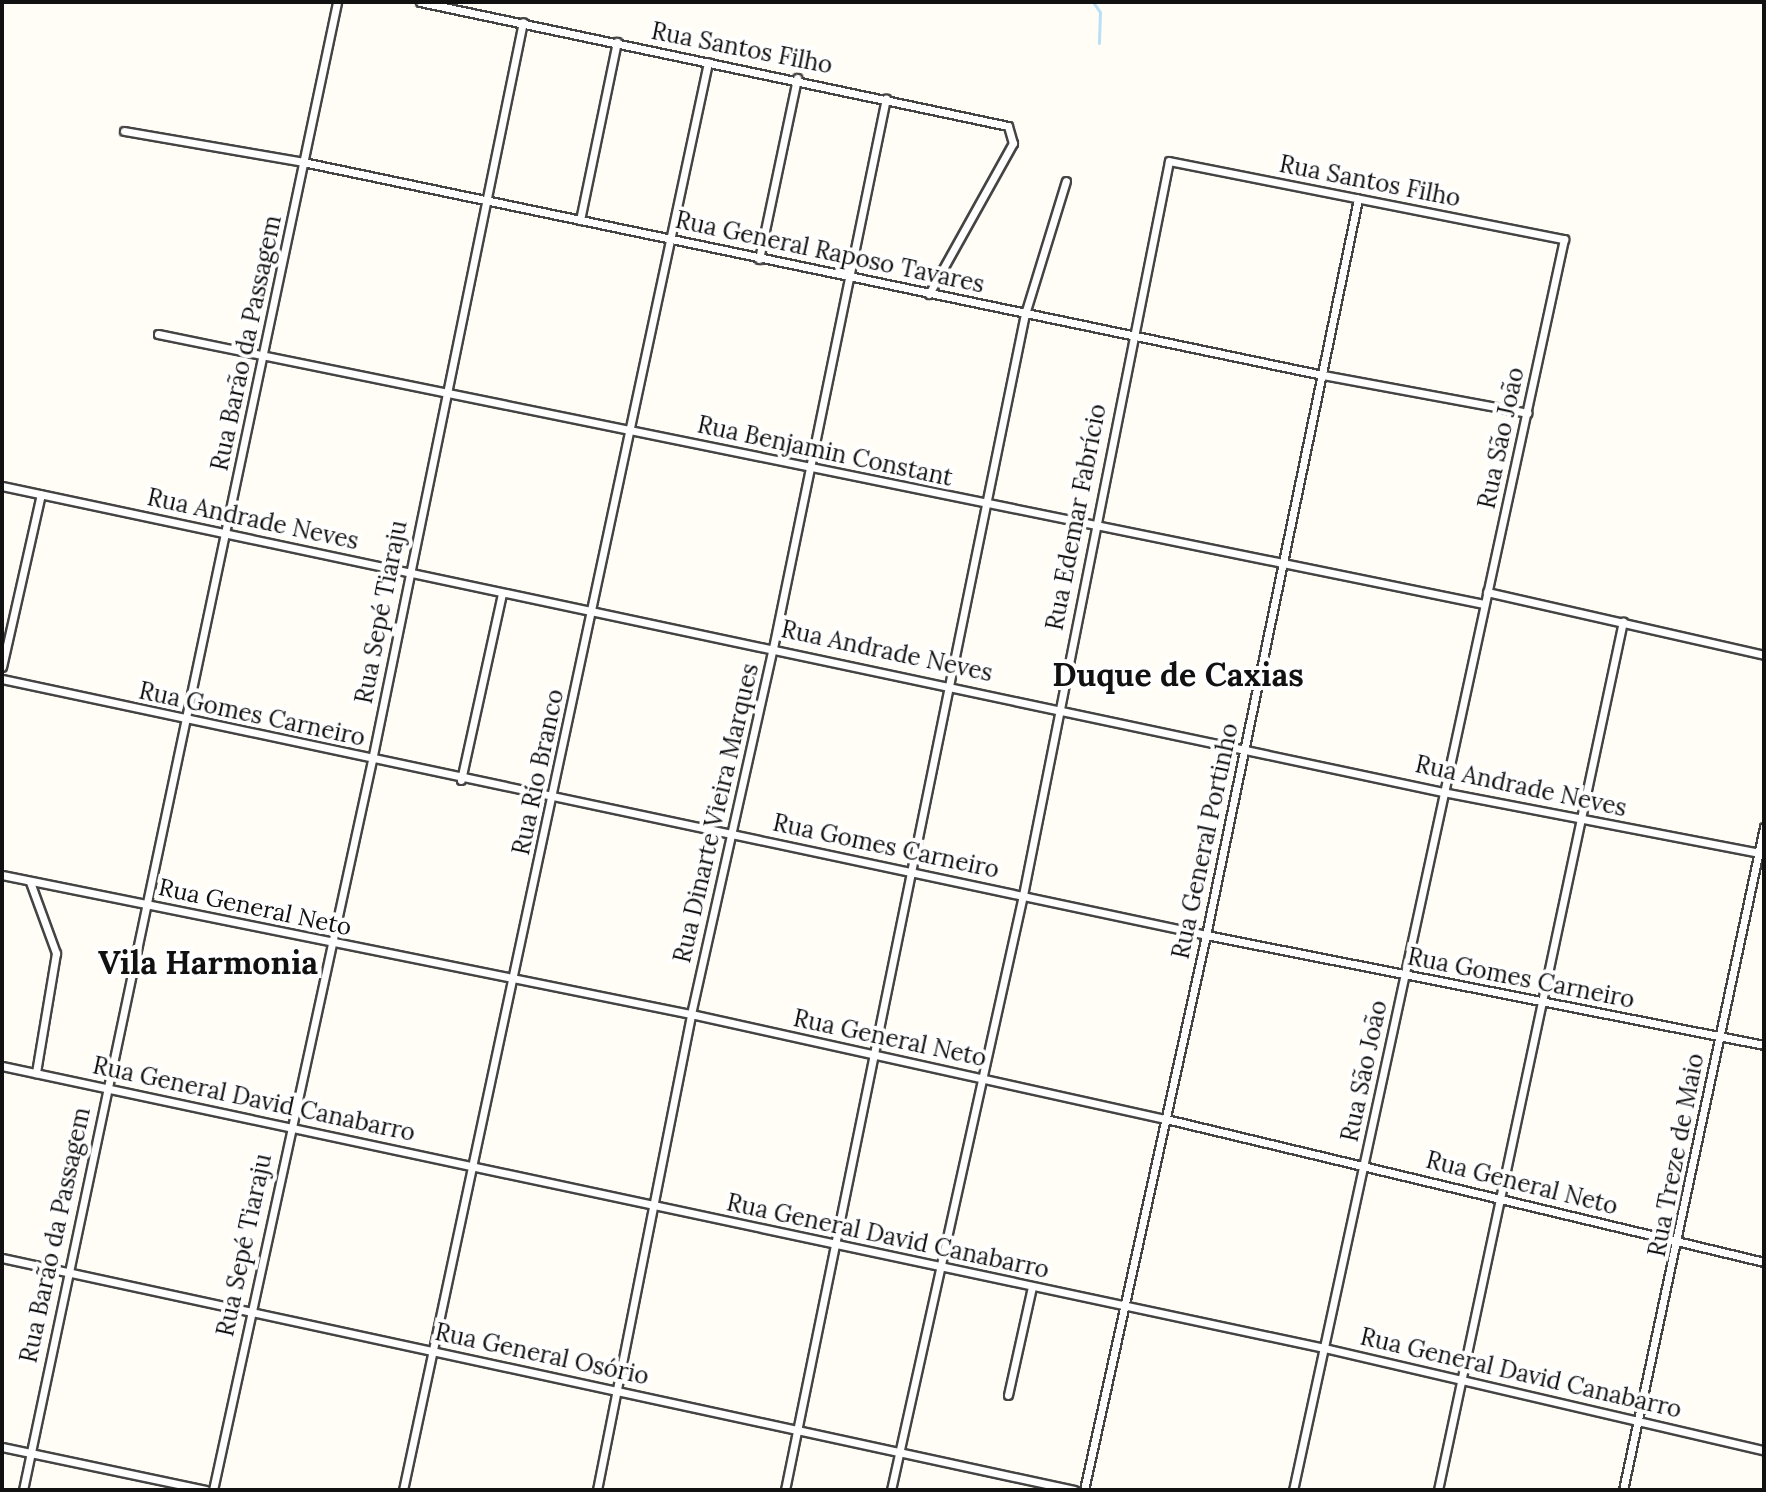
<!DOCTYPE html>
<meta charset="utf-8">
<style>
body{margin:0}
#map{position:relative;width:1766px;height:1492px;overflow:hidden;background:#fffdf5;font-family:Lora,serif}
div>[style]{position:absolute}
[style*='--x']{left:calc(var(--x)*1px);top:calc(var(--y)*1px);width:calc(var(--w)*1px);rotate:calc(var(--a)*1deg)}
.stream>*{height:3px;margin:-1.5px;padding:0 1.5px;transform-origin:1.5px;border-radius:1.5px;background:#b9e0f7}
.roads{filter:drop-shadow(2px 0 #444) drop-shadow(-2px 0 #444) drop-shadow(0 2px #444) drop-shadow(0 -2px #444)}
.street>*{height:7px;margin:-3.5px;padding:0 3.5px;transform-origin:3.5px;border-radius:3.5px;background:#fff}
span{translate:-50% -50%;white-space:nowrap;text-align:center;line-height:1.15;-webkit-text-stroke:8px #fff;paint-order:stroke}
.street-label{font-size:24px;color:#111}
.district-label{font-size:32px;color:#111;font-weight:700}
.frame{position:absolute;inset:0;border:4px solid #111;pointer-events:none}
</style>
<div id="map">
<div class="stream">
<div style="--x:1093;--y:2;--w:12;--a:55"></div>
<div style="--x:1100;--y:12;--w:31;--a:92"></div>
</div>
<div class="roads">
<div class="street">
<div style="--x:420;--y:2;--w:601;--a:11.91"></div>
<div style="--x:1008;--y:126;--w:18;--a:74"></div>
<div style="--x:1013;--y:143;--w:173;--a:119.1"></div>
<div style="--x:124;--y:131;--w:182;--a:9.8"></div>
<div style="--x:303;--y:162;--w:1042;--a:11.8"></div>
<div style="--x:1323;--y:375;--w:208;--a:10.5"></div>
<div style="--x:580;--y:220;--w:182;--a:-78.3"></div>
<div style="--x:759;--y:259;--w:185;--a:-78.1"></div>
<div style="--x:158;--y:334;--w:1353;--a:11.51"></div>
<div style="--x:2;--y:486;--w:1473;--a:11.99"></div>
<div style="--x:1443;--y:792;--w:327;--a:10.9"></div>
<div style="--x:1487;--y:592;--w:284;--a:12.8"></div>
<div style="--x:2;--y:667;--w:177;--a:-77.3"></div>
<div style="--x:2;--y:679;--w:1231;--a:12"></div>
<div style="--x:1206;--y:935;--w:569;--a:11.15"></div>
<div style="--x:461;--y:780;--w:191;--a:-77.6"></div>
<div style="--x:2;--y:875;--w:703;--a:11.41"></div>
<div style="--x:691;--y:1014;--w:486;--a:12.5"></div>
<div style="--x:1166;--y:1119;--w:615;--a:13.45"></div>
<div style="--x:30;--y:882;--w:76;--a:69.9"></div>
<div style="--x:56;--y:953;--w:122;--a:99.5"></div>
<div style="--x:2;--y:1066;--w:1352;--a:12.04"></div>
<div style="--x:1324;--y:1348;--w:452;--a:13.1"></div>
<div style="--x:2;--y:1258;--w:1097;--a:12.21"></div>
<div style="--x:1008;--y:1395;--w:111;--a:-77.5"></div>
<div style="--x:2;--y:1447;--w:208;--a:11.9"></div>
<div style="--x:23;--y:1490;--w:1521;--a:-78.08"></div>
<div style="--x:213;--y:1490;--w:747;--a:-77.71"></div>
<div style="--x:372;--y:760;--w:753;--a:-78.44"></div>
<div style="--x:403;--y:1490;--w:1460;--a:-77.94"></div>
<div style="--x:597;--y:1490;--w:485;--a:-78.8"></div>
<div style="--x:691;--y:1014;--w:375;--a:-77.4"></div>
<div style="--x:773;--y:648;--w:561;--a:-78.39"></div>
<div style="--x:785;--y:1490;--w:1200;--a:-78.47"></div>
<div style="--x:1025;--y:314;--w:139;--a:-72.9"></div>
<div style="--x:891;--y:1490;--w:609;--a:-77.49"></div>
<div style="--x:1023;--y:895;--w:748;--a:-78.75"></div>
<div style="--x:1169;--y:161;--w:403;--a:11.2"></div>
<div style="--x:1564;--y:239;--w:1280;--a:102.22"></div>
<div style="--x:1084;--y:1490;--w:568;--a:-77.6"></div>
<div style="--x:1206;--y:935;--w:752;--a:-78.33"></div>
<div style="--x:1438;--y:1490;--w:888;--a:-77.98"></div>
<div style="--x:1623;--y:1490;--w:678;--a:-77.99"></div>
</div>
</div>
<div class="street-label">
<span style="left:742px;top:48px;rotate:11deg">Rua Santos Filho</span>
<span style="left:1370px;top:181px;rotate:11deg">Rua Santos Filho</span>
<span style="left:830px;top:252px;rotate:12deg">Rua General Raposo Tavares</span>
<span style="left:246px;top:343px;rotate:-78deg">Rua Barão da Passagem</span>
<span style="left:1501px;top:438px;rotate:-78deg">Rua São João</span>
<span style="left:825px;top:451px;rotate:12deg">Rua Benjamin Constant</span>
<span style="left:1076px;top:517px;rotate:-79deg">Rua Edemar Fabrício</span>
<span style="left:253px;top:519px;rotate:12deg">Rua Andrade Neves</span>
<span style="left:381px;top:612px;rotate:-79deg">Rua Sepé Tiaraju</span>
<span style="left:887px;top:651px;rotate:12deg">Rua Andrade Neves</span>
<span style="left:252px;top:714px;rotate:12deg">Rua Gomes Carneiro</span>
<span style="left:538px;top:772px;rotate:-78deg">Rua Rio Branco</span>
<span style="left:1521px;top:786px;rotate:12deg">Rua Andrade Neves</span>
<span style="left:716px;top:813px;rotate:-77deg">Rua Dinarte Vieira Marques</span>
<span style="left:1205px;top:841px;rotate:-78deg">Rua General Portinho</span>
<span style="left:886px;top:846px;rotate:12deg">Rua Gomes Carneiro</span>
<span style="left:255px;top:907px;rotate:12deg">Rua General Neto</span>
<span style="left:1521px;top:978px;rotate:11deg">Rua Gomes Carneiro</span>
<span style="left:890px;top:1038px;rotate:12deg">Rua General Neto</span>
<span style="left:1364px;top:1071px;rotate:-78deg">Rua São João</span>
<span style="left:254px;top:1099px;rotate:12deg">Rua General David Canabarro</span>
<span style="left:1676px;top:1155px;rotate:-79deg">Rua Treze de Maio</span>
<span style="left:1522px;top:1183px;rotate:14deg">Rua General Neto</span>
<span style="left:55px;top:1235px;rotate:-78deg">Rua Barão da Passagem</span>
<span style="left:888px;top:1236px;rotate:12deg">Rua General David Canabarro</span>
<span style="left:244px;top:1245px;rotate:-78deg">Rua Sepé Tiaraju</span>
<span style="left:542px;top:1354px;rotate:12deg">Rua General Osório</span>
<span style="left:1521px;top:1373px;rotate:13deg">Rua General David Canabarro</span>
</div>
<div class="district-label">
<span style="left:1178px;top:675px">Duque de Caxias</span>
<span style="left:208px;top:963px">Vila Harmonia</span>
</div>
<div class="frame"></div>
</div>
